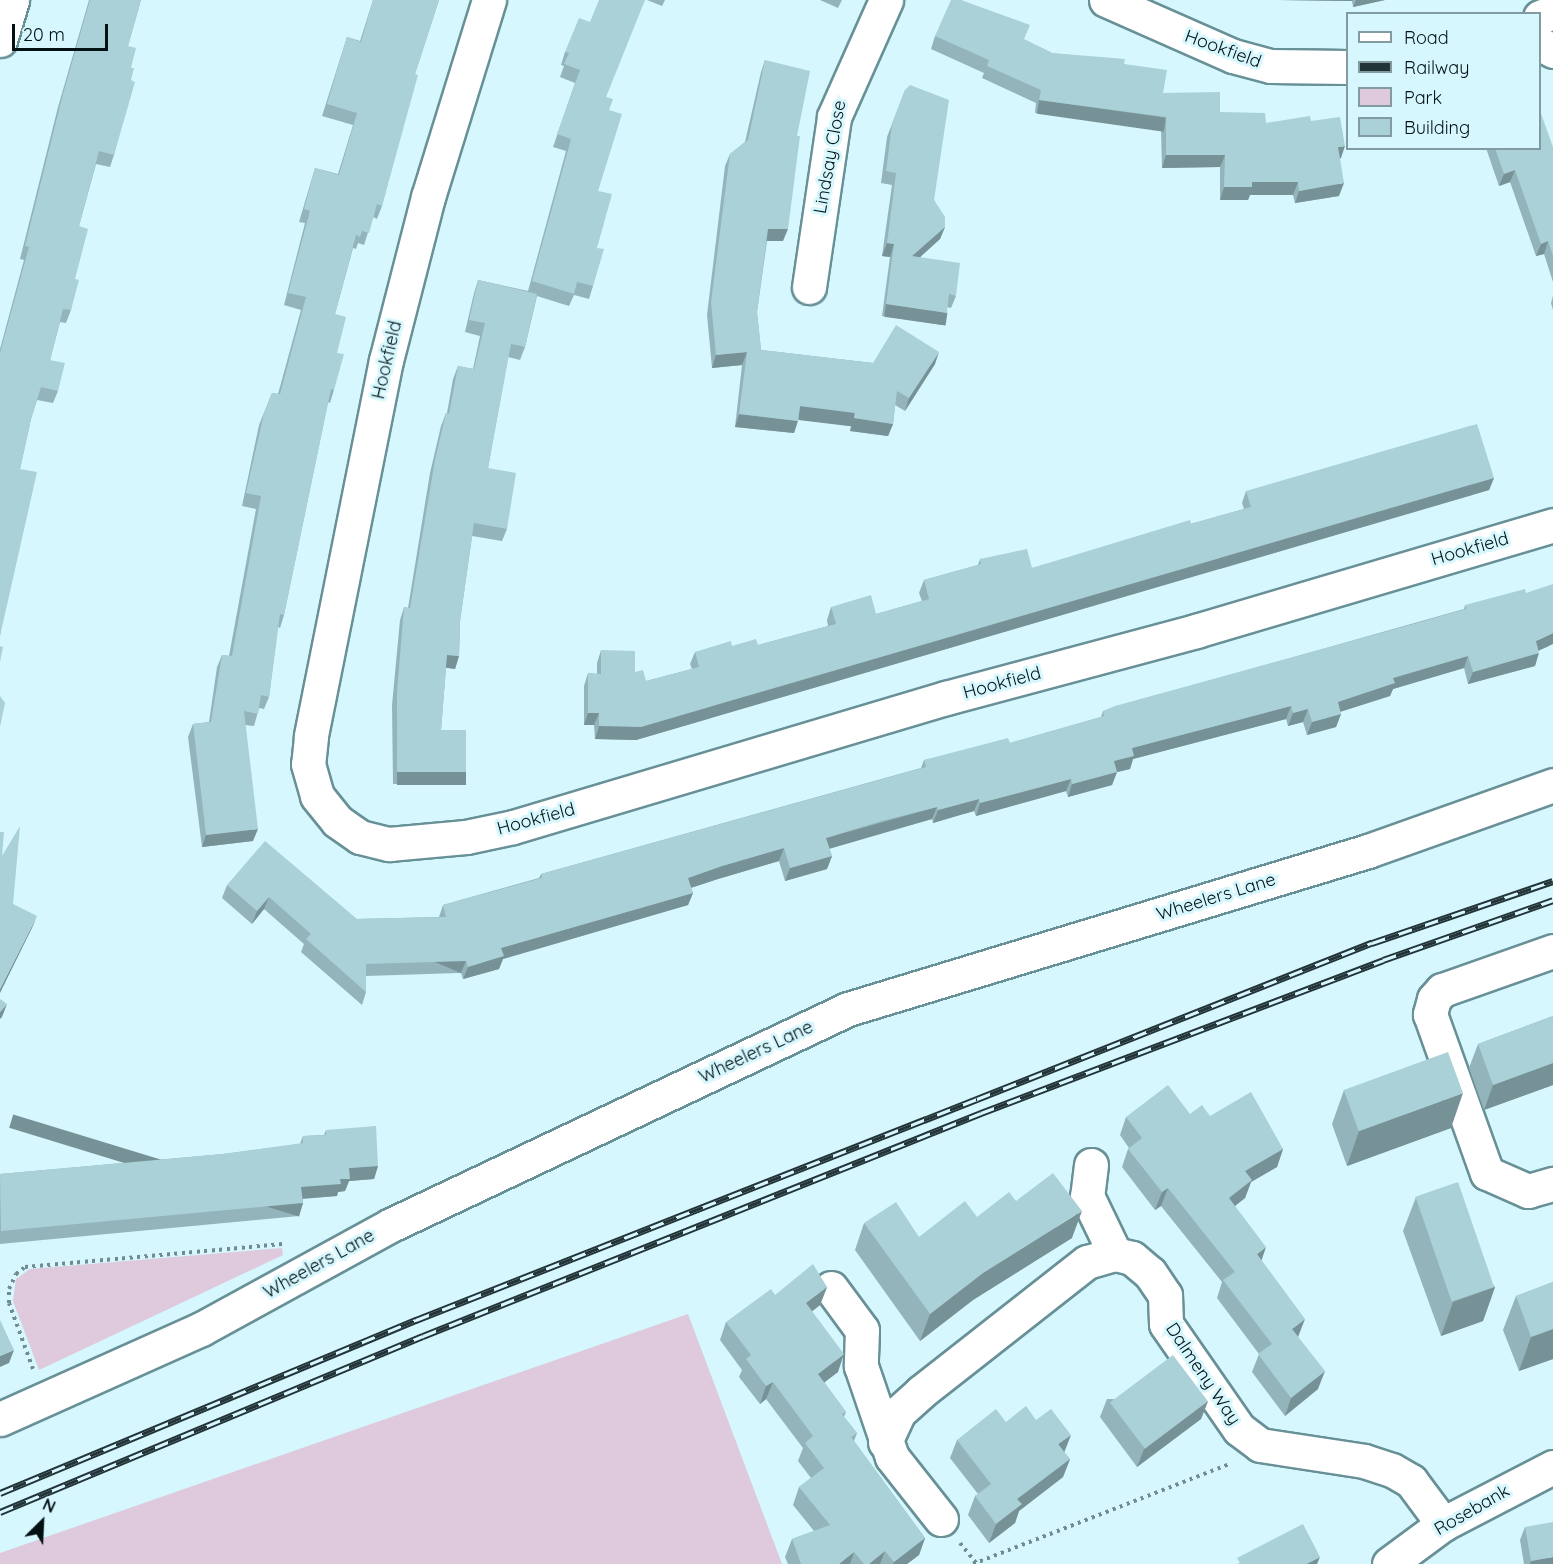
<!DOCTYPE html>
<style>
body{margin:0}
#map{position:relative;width:1553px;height:1564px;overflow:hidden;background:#d5f7fd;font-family:Quicksand,sans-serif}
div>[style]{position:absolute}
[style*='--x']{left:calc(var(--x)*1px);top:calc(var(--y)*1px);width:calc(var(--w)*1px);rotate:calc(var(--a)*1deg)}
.green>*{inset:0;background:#decadc}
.path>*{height:4px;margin-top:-2px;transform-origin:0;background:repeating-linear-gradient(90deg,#728b8f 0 3px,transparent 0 7.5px)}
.roads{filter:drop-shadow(2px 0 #689097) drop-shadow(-2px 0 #689097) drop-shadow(0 2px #689097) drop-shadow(0 -2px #689097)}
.minor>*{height:33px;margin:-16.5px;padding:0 16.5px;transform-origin:16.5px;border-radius:16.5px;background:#fff}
.rail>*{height:7px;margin-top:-3.5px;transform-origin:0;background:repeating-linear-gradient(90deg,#d5f7fd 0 14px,#233438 0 28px);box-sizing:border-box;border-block:2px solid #233438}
.wall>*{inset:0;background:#92b4ba}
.shaded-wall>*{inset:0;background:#779297;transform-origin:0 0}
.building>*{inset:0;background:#aad1d8;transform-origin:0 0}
span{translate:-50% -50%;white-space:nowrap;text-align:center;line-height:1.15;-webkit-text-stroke:6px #d5f7fd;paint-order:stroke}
.street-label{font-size:18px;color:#031114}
.legend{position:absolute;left:1346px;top:12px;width:195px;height:138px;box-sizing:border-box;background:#d5f7fd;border:2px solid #819ba0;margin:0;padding:8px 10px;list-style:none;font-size:18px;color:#031114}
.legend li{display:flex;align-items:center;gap:12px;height:30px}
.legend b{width:30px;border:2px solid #819ba0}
.north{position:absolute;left:12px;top:1492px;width:60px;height:60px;-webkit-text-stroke:4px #d5f7fd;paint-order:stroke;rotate:24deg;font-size:16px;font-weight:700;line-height:24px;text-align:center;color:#031114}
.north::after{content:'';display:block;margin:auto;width:21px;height:27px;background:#031114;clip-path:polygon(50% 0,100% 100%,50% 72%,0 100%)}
.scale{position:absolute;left:12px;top:24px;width:96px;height:27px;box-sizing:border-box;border:3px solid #031114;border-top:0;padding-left:8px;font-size:18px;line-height:21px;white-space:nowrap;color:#031114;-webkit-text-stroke:4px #d5f7fd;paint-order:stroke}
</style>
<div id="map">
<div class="green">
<div style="clip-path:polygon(282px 1248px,283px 1255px,39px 1370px,13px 1301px,16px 1279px,30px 1269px)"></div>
<div style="clip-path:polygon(688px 1314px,782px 1564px,0 1564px,0 1553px)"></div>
</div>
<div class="path">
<div style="--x:33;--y:1369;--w:70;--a:-110"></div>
<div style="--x:9;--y:1303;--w:14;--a:-90"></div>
<div style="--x:9;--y:1289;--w:17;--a:-65"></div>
<div style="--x:16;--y:1274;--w:11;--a:-38"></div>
<div style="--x:25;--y:1267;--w:261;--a:-5.1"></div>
<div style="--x:960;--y:1543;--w:26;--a:51"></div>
<div style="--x:973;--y:1564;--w:276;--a:-21.3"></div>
</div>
<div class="roads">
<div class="minor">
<div style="--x:489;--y:0;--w:206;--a:107.2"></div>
<div style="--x:428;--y:197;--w:168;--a:104.4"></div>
<div style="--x:386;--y:360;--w:384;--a:101.3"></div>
<div style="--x:311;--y:737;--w:27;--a:96"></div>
<div style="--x:308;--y:764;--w:33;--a:74"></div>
<div style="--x:317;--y:796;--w:32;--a:51"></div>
<div style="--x:337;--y:821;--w:28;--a:35"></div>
<div style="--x:360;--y:837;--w:30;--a:14"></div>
<div style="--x:389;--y:844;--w:77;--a:-5.2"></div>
<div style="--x:466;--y:837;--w:48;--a:-12"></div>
<div style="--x:513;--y:827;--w:452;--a:-16.6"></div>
<div style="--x:946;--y:698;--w:259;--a:-15"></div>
<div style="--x:1196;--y:631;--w:372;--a:-16.5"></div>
<div style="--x:1106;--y:0;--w:139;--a:23.8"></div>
<div style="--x:1233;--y:56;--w:39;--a:15"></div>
<div style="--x:1271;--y:66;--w:77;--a:0.7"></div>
<div style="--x:1540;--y:17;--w:14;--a:-21"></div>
<div style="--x:0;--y:40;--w:42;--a:-73.3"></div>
<div style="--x:1540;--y:44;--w:15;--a:28"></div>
<div style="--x:809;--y:287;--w:172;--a:-81.6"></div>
<div style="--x:834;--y:117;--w:128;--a:-66"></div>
<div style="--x:1553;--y:951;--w:118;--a:160.6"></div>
<div style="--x:1442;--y:990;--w:12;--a:132"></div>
<div style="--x:1434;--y:999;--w:16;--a:105"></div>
<div style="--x:1430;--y:1014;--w:169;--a:70.3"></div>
<div style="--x:1487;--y:1173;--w:45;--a:23.7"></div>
<div style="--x:1528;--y:1191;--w:26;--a:-16"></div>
<div style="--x:1091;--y:1165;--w:31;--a:97"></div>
<div style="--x:1087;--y:1196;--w:64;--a:64.2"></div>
<div style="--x:1115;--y:1254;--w:17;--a:13"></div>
<div style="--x:1132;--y:1258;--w:23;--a:40"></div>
<div style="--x:1150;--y:1273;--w:27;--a:56"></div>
<div style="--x:1165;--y:1295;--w:29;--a:88"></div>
<div style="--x:1166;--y:1324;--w:128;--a:55.2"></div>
<div style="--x:1239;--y:1429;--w:26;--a:37"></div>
<div style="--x:1260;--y:1445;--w:105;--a:8.7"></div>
<div style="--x:1364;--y:1461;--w:29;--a:18"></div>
<div style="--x:1392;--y:1470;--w:22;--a:30"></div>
<div style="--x:1411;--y:1481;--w:54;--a:53.3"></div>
<div style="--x:831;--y:1288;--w:52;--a:53.6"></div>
<div style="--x:862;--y:1330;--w:36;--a:92"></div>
<div style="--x:861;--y:1366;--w:96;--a:71.2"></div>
<div style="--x:892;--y:1457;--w:79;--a:51.7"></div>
<div style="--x:0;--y:1419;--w:220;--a:-24.1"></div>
<div style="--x:201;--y:1329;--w:217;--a:-28.7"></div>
<div style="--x:391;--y:1225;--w:505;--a:-25.3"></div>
<div style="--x:848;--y:1009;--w:543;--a:-16.9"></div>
<div style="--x:1368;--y:851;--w:196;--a:-19.6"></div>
<div style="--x:885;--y:1442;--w:33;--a:-65"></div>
<div style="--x:899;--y:1412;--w:30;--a:-42"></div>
<div style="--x:921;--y:1392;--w:211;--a:-38.1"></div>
<div style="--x:1087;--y:1262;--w:29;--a:-16"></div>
<div style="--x:1389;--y:1564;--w:67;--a:-36.5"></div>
<div style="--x:1443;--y:1524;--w:124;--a:-27.4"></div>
</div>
</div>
<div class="rail">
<div style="--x:0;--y:1493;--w:451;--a:-22.6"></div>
<div style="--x:416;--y:1320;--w:603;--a:-21.5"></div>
<div style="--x:977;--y:1099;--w:425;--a:-21.6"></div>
<div style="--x:1372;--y:943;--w:191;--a:-18.9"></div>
<div style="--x:0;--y:1512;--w:458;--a:-22.6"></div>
<div style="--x:423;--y:1336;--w:601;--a:-21.78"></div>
<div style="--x:981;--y:1113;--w:430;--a:-20.8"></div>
<div style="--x:1383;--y:960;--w:180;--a:-19.4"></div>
</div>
<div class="wall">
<div style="clip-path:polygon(89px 0,141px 0,128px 46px,131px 68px,131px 80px,114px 155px,110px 167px,96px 164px,79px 226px,75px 279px,71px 310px,66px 323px,60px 322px,50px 360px,58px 391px,53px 403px,37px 400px,31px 419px,20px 469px,0 636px,0 349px,24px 260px,20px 259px,58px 107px)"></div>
<div style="clip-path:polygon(373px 0,439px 0,415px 74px,382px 206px,377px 219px,373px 217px,364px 245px,358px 243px,356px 249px,353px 248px,335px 314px,337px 353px,334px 390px,330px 403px,328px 402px,284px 615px,280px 628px,278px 627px,269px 697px,264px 709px,259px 708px,254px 726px,245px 725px,253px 841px,202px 847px,188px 737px,193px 724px,209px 722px,217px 667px,222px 655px,229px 656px,256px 509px,242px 506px,259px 425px,272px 393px,278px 394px,301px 310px,284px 305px,305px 223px,299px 222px,315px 168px,338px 174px,353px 125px,322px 116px,347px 37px,360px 41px)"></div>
<div style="clip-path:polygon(647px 0,665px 0,662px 6px)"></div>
<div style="clip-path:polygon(820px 0,842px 0,838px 8px)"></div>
<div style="clip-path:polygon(1279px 0,1385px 0,1353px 7px,1352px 1px)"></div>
<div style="clip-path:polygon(590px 22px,609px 110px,598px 191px,597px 248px,593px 286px,589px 299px,574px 295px,569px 306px,537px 296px,525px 347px,520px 360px,508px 357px,488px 468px,507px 529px,502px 541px,472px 536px,460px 621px,459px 656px,455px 669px,446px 668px,441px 730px,461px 784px,393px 784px,392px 705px,400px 620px,404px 607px,408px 608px,430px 473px,441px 426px,446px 413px,447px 413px,453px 379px,458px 366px,473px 369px,480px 336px,465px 332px,474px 293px,478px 280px,528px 291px,566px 151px,553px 147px,575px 83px,560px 77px,564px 66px,561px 65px,565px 52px)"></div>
<div style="clip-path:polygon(935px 36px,1025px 40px,1052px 53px,1124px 64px,1163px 93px,1220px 112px,1266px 123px,1311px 121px,1341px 158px,1339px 159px,1339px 196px,1295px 203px,1293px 195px,1250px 195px,1248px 200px,1220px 200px,1220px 167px,1162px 168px,1161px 129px,1035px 113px,1036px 103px,982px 78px,984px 73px,931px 49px)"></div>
<div style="clip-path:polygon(765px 60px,797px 136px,783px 241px,767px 241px,757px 312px,761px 350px,873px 363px,935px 364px,905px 411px,895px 405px,893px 424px,888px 436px,850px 431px,851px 426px,798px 419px,794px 433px,735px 427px,742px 365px,712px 368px,707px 315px,725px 166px,730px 154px,745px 142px,761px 72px)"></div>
<div style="clip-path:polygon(905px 90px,934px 200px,945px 227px,940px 239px,920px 257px,956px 296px,951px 308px,947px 307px,942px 325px,882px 316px,890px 257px,882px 256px,892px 185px,881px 183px,887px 137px)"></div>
<div style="clip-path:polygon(1553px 147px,1553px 282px,1544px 254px,1536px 256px,1510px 182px,1499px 186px,1486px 148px,1539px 148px)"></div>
<div style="clip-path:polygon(1553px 296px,1553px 310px,1551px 303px)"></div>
<div style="clip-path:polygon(1494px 478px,1489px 490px,636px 740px,595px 739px,594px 725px,584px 725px,584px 686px,588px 673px,597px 674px,597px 663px,601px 650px,635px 672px,646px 681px,692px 669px,690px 664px,695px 652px,732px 646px,758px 645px,828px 626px,827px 620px,831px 607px,876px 614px,922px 601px,919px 593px,924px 580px,978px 565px,980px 559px,1032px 568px,1244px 509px,1242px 503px,1246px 491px)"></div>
<div style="clip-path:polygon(1465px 605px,1549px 646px,1538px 651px,1535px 666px,1468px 684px,1464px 668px,1393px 689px,1390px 696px,1340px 712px,1341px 714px,1336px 727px,1307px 735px,1303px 722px,1288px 726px,1286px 719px,1133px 759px,1130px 769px,1117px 772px,1112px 785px,1068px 797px,1066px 791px,976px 816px,974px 811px,933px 823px,932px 819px,829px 848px,832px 856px,827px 869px,785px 881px,779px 861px,718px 879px,691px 888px,693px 893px,688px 905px,503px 959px,499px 969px,463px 979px,461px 973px,366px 976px,366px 992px,362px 1005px,301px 952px,304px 944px,264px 909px,252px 924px,222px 898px,227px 885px,357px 919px,439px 917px,443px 905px,539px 878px,541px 874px,921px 768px,924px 760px,1010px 743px,1101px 717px,1103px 711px,1464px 609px)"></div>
<div style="clip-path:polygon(1553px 1016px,1553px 1085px,1484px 1110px,1469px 1068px,1478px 1044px)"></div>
<div style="clip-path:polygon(1344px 1090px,1451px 1128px,1347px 1166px,1332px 1124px)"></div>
<div style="clip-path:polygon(1190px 1114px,1210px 1116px,1283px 1149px,1277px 1167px,1251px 1182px,1245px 1198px,1235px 1206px,1298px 1337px,1318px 1389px,1285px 1416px,1252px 1372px,1259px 1354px,1217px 1298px,1222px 1282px,1161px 1206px,1155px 1210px,1122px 1167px,1128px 1149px,1129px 1148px,1120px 1135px,1126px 1117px)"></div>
<div style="clip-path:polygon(326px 1130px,378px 1166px,374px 1179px,349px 1181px,345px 1191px,338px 1192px,337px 1196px,303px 1199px,303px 1203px,299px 1216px,0 1244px,0 1174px,223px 1154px,300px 1144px,303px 1136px,324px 1135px)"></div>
<div style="clip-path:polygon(1416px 1197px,1495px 1287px,1483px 1321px,1441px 1336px,1403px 1231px)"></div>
<div style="clip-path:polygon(1016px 1201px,1072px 1238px,973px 1300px,920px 1341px,855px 1250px,864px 1223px,919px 1237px,977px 1217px)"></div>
<div style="clip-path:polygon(1553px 1282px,1553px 1359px,1519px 1371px,1503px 1330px,1516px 1296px)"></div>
<div style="clip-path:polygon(827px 1287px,820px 1305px,812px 1311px,838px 1372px,824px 1382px,846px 1412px,844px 1417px,857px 1433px,854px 1441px,925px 1538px,919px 1555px,907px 1564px,788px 1564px,785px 1557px,792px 1539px,814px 1531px,793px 1505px,799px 1487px,811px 1478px,798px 1461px,803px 1448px,766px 1399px,760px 1404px,739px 1377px,742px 1370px,720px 1340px,726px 1322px,775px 1295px)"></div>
<div style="clip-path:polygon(1107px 1399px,1208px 1401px,1201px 1419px,1137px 1467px,1100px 1417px)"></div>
<div style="clip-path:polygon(1036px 1420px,1070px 1459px,1063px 1477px,1019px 1511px,1015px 1523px,989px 1543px,968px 1515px,975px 1496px,978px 1494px,950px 1458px,957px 1440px,1006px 1422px)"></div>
<div style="clip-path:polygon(1525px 1527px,1553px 1564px,1524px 1564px,1520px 1540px)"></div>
</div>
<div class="shaded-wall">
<div style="clip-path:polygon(1279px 0,1353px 0,1352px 1px)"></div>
<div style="clip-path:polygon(1356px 0,1385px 0,1353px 7px)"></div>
<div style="left:1039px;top:100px;width:128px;height:14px;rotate:8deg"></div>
<div style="clip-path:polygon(1345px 146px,1341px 158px,1333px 160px,1338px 147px)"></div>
<div style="clip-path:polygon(1166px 155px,1225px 155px,1220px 167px,1162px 168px)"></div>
<div style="clip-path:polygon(1515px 170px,1510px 182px,1499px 186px,1504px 174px)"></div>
<div style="clip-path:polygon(1252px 182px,1298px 182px,1293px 195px,1250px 195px,1248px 200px,1220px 200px,1224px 187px)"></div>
<div style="clip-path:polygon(1344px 183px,1339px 196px,1295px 203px,1299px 191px)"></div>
<div style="clip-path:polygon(945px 227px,940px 239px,907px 269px,912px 256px)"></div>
<div style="clip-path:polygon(768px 229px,788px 229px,783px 241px,764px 241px)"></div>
<div style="clip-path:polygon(1548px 241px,1544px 254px,1536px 256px,1541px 244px)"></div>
<div style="clip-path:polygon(887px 243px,894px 244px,890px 257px,882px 256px)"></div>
<div style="left:886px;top:304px;width:62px;height:13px;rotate:8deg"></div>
<div style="clip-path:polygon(747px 352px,742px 365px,712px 368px,716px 355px)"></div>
<div style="clip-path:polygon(939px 352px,935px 364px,905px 411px,909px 398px)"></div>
<div style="left:800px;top:406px;width:55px;height:14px;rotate:7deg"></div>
<div style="clip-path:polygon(739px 414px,798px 421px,794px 433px,735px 427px)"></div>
<div style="clip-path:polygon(854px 418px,893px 424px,888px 436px,850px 431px)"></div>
<div style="clip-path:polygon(1494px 478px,1489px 490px,636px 740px,595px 739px,599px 726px)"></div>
<div style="clip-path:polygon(1553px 633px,1553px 644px,1531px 654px,1536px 641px)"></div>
<div style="clip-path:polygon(1539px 653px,1535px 666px,1468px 684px,1473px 672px)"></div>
<div style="clip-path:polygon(447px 655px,459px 656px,455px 669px,443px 667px)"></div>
<div style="clip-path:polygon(1468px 656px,1464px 668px,1393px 689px,1390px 696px,1333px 714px,1338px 702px,1393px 678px)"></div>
<div style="clip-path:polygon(1291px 706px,1286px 719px,1133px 759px,1130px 769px,1109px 774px,1114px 761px,1132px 748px)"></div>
<div style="clip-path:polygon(1308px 709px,1303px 722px,1288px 726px,1293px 713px)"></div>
<div style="clip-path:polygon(588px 713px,599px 713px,594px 725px,584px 725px)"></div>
<div style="clip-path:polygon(1341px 714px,1336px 727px,1307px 735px,1312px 722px)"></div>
<div style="left:397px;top:772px;width:69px;height:13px"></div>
<div style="clip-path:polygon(1117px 772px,1112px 785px,1068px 797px,1072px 784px)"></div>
<div style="clip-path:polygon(1071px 779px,1066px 791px,976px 816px,980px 803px)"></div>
<div style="clip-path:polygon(979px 799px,974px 811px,933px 823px,938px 810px)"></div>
<div style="clip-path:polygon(937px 807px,932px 819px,822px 851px,826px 838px)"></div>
<div style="clip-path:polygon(258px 829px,253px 841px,202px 847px,206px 835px)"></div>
<div style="clip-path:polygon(784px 848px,779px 861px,718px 879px,684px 890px,688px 878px,722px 866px)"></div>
<div style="clip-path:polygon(832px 856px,827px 869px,785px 881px,790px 868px)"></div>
<div style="clip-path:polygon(693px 893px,688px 905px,503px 959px,499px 969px,463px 979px,468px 967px,501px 948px)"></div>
<div style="clip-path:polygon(269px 897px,264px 909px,252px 924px,257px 911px)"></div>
<div style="clip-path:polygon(37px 916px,32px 928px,0 993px,0 989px)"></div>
<div style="left:466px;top:961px;width:13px;height:100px;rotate:113deg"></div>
<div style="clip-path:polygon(7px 1004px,2px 1017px,0 1019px,0 1012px)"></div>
<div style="clip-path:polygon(1553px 1063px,1553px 1085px,1484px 1110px,1493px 1085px)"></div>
<div style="clip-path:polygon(1463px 1093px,1451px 1128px,1347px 1166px,1359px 1131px)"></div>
<div style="clip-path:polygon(1283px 1149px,1277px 1167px,1251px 1182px,1245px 1198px,1222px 1216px,1229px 1198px,1245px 1171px)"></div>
<div style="clip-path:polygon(378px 1166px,374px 1179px,349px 1181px,345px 1191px,338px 1192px,337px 1196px,297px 1199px,301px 1187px,340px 1179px,349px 1168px)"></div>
<div style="clip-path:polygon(1168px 1188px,1161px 1206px,1155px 1210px,1162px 1192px)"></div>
<div style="left:303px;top:1203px;width:14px;height:303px;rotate:107deg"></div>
<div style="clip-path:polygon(1082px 1211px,1072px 1238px,973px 1300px,920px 1341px,930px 1314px,983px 1273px)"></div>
<div style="clip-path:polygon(1266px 1247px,1260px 1265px,1257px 1254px)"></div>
<div style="clip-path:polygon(827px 1287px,820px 1305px,800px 1321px,806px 1303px)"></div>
<div style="clip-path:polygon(1495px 1287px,1483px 1321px,1441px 1336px,1453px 1302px)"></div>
<div style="clip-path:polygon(1305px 1319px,1298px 1337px,1292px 1329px)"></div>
<div style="clip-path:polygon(1553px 1329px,1553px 1359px,1519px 1371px,1531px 1337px)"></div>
<div style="clip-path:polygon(14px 1350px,9px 1363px,0 1367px,0 1356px)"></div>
<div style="clip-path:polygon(844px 1354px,838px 1372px,812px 1392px,818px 1374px)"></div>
<div style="clip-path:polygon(1325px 1371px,1318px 1389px,1285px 1416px,1291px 1398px)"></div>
<div style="clip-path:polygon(773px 1382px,766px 1399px,760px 1404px,766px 1386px)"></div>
<div style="clip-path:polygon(1208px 1401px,1201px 1419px,1137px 1467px,1144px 1449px)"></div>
<div style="clip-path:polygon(1071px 1435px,1064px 1453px,1058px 1444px)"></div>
<div style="clip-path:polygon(1070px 1459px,1063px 1477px,1019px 1511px,1015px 1523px,989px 1543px,996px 1524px,1017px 1499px)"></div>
<div style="clip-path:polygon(925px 1538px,919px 1555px,907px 1564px,893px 1564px,894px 1562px)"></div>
<div style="clip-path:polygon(885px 1551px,880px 1564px,869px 1564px)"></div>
<div style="clip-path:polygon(854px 1552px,850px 1564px,839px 1564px)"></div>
<div style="clip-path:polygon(1320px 1557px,1317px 1564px,1306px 1564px)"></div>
<div style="clip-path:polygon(1553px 1557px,1553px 1564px,1530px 1564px,1531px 1561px)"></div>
</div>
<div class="building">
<div style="clip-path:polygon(90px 0,141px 0,128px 46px,136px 48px,131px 68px,134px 68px,131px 80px,135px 82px,114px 155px,99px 151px,79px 226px,88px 229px,75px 279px,79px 280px,71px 310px,63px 309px,50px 360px,65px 363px,58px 391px,41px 387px,31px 419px,20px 469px,37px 472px,0 636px,0 353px,29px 247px,25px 246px,63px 94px)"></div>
<div style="clip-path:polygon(373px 0,439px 0,415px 74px,418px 75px,382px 206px,377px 204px,369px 233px,362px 231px,360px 237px,356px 235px,335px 314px,346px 317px,337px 353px,344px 354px,334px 390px,331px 389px,284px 615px,280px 614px,269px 697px,261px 695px,258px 714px,244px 711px,258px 829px,206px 835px,193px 724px,211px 722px,222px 655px,232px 656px,261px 496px,246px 493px,264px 413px,272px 393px,280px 394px,306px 297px,288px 293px,310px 211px,304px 209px,315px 168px,339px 175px,357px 113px,327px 104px,347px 37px,361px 42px)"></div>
<div style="clip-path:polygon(599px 0,645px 0,606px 97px,613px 99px,609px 110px,622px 114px,598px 191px,612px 194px,597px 248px,604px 249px,593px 286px,577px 282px,574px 294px,532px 281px,571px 139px,557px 134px,580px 70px,564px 64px,569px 53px,565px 52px,579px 18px,590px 22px)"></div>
<div style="clip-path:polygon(951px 0,961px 0,1030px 25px,1024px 39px,1052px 53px,1125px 59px,1124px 64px,1167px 70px,1163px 93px,1220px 92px,1220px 112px,1265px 113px,1266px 123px,1310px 116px,1311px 121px,1340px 117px,1345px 146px,1338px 147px,1344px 183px,1299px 191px,1298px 182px,1252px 182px,1252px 187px,1224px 187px,1225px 155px,1166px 155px,1166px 117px,1039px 100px,1041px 90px,987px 66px,989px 60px,935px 36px)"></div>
<div style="clip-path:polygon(765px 60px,810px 71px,797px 136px,800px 136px,788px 229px,768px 229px,757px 312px,761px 350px,873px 363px,896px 325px,939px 352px,909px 398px,897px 391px,893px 424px,854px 418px,855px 413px,800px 406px,798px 421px,739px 414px,747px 352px,716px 355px,711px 302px,730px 154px,748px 140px)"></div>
<div style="clip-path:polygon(910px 85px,949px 100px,934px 200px,945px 217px,945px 227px,912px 256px,960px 263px,956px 296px,949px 294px,947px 313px,886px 304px,894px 244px,887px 243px,896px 173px,886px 171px,892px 124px,905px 90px)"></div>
<div style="clip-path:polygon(1539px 108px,1553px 147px,1553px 256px,1548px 241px,1541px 244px,1515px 170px,1504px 174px,1495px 148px,1539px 148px)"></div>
<div style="clip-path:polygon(478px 280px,537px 294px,525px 347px,511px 344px,488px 468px,516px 473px,507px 529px,474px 523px,460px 621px,459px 656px,447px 655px,441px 730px,466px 730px,466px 772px,397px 772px,397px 692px,404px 607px,410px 608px,435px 460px,446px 413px,449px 414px,458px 366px,474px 369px,485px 323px,469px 320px)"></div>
<div style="clip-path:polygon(1477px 424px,1494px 478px,641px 727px,599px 726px,599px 713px,588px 713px,588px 673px,601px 674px,601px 650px,635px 651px,635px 672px,643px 670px,646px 681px,699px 667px,695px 652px,731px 641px,732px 646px,756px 639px,758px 645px,836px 624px,831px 607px,871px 595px,876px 614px,929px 599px,924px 580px,981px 564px,980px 559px,1027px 549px,1032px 568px,1190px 520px,1191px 524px,1251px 507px,1246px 491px)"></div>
<div style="clip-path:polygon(1553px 584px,1553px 633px,1536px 641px,1539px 653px,1473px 672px,1468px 656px,1393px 678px,1395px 683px,1338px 702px,1341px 714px,1312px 722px,1308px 709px,1293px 713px,1291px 706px,1132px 748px,1134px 756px,1114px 761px,1117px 772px,1072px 784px,1071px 779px,980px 803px,979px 799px,938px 810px,937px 807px,882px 821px,826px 838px,832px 856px,790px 868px,784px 848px,722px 866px,688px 878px,693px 893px,501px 948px,504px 956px,468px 967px,466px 961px,366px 964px,366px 992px,306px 939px,311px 934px,269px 897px,257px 911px,227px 885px,265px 841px,357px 919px,446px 917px,443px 905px,542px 878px,541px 874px,926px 767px,924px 760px,1008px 738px,1010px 743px,1104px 716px,1103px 711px,1115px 706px,1410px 625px,1466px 609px,1465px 605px,1525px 589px,1526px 593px)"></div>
<div style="clip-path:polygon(0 646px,3px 647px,0 662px)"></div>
<div style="clip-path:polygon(0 696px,5px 703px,0 727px)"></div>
<div style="clip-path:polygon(20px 826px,13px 904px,37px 916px,0 989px,0 832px,4px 832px,2px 856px)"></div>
<div style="clip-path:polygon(0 999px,7px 1004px,0 1012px)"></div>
<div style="clip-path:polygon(1553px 1016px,1553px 1063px,1493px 1085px,1478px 1044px)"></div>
<div style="left:1448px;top:1052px;width:44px;height:111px;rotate:70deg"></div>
<div style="clip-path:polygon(1168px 1085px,1190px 1114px,1202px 1105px,1210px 1116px,1251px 1092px,1283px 1149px,1245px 1171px,1252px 1180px,1229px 1198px,1266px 1247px,1257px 1254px,1305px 1319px,1292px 1329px,1325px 1371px,1291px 1398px,1258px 1354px,1272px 1344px,1223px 1280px,1235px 1272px,1168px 1188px,1162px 1192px,1128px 1149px,1142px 1138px,1126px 1117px)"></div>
<div style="clip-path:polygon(376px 1126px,378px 1166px,349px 1168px,350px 1179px,340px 1179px,341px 1184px,301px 1187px,303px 1203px,1px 1231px,0 1174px,223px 1154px,303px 1143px,303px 1136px,326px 1135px,326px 1130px)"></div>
<div style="clip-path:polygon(1053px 1173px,1082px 1211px,983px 1273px,930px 1314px,864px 1223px,896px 1202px,919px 1237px,965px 1201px,977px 1217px,1009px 1192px,1016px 1201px)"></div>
<div style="left:1458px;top:1182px;width:111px;height:45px;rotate:71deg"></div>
<div style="clip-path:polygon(813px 1264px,827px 1287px,806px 1303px,844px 1354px,818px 1374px,846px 1412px,842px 1414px,857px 1433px,851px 1437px,925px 1538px,894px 1562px,885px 1551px,869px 1564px,864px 1564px,854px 1552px,839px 1564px,801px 1564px,792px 1539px,830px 1525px,799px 1487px,824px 1468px,805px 1443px,813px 1436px,773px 1382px,766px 1386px,746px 1359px,751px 1355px,726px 1322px,771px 1289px,775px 1295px)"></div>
<div style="clip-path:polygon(1553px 1282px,1553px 1329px,1531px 1337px,1516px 1296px)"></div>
<div style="clip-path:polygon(0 1320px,14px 1350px,0 1356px)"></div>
<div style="left:1173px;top:1355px;width:58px;height:79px;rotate:53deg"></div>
<div style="clip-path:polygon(1026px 1406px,1036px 1420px,1051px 1409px,1071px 1435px,1058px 1444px,1070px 1459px,1017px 1499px,1022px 1504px,996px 1524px,975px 1496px,991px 1484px,957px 1440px,996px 1409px,1006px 1422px)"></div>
<div style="clip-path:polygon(1553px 1522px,1553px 1557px,1531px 1561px,1525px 1527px)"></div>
<div style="clip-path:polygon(1303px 1524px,1320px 1557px,1306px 1564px,1237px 1564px,1240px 1563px,1237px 1558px)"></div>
</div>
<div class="street-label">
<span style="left:1223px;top:49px;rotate:20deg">Hookfield</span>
<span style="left:830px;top:157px;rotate:-80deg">Lindsay Close</span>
<span style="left:387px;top:360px;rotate:-77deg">Hookfield</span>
<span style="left:1470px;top:549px;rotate:-16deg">Hookfield</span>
<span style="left:1002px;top:683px;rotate:-15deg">Hookfield</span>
<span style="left:536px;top:819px;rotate:-15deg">Hookfield</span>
<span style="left:1216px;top:897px;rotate:-17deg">Wheelers Lane</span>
<span style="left:756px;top:1052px;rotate:-25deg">Wheelers Lane</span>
<span style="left:319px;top:1264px;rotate:-29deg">Wheelers Lane</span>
<span style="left:1203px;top:1374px;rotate:56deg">Dalmeny Way</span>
<span style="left:1472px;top:1510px;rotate:-30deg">Rosebank</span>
</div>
<ul class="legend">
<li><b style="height:8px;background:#fff"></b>Road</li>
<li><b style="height:8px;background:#233438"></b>Railway</li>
<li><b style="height:16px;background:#decadc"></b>Park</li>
<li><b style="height:16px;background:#aad1d8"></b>Building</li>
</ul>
<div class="north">N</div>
<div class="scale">20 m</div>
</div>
